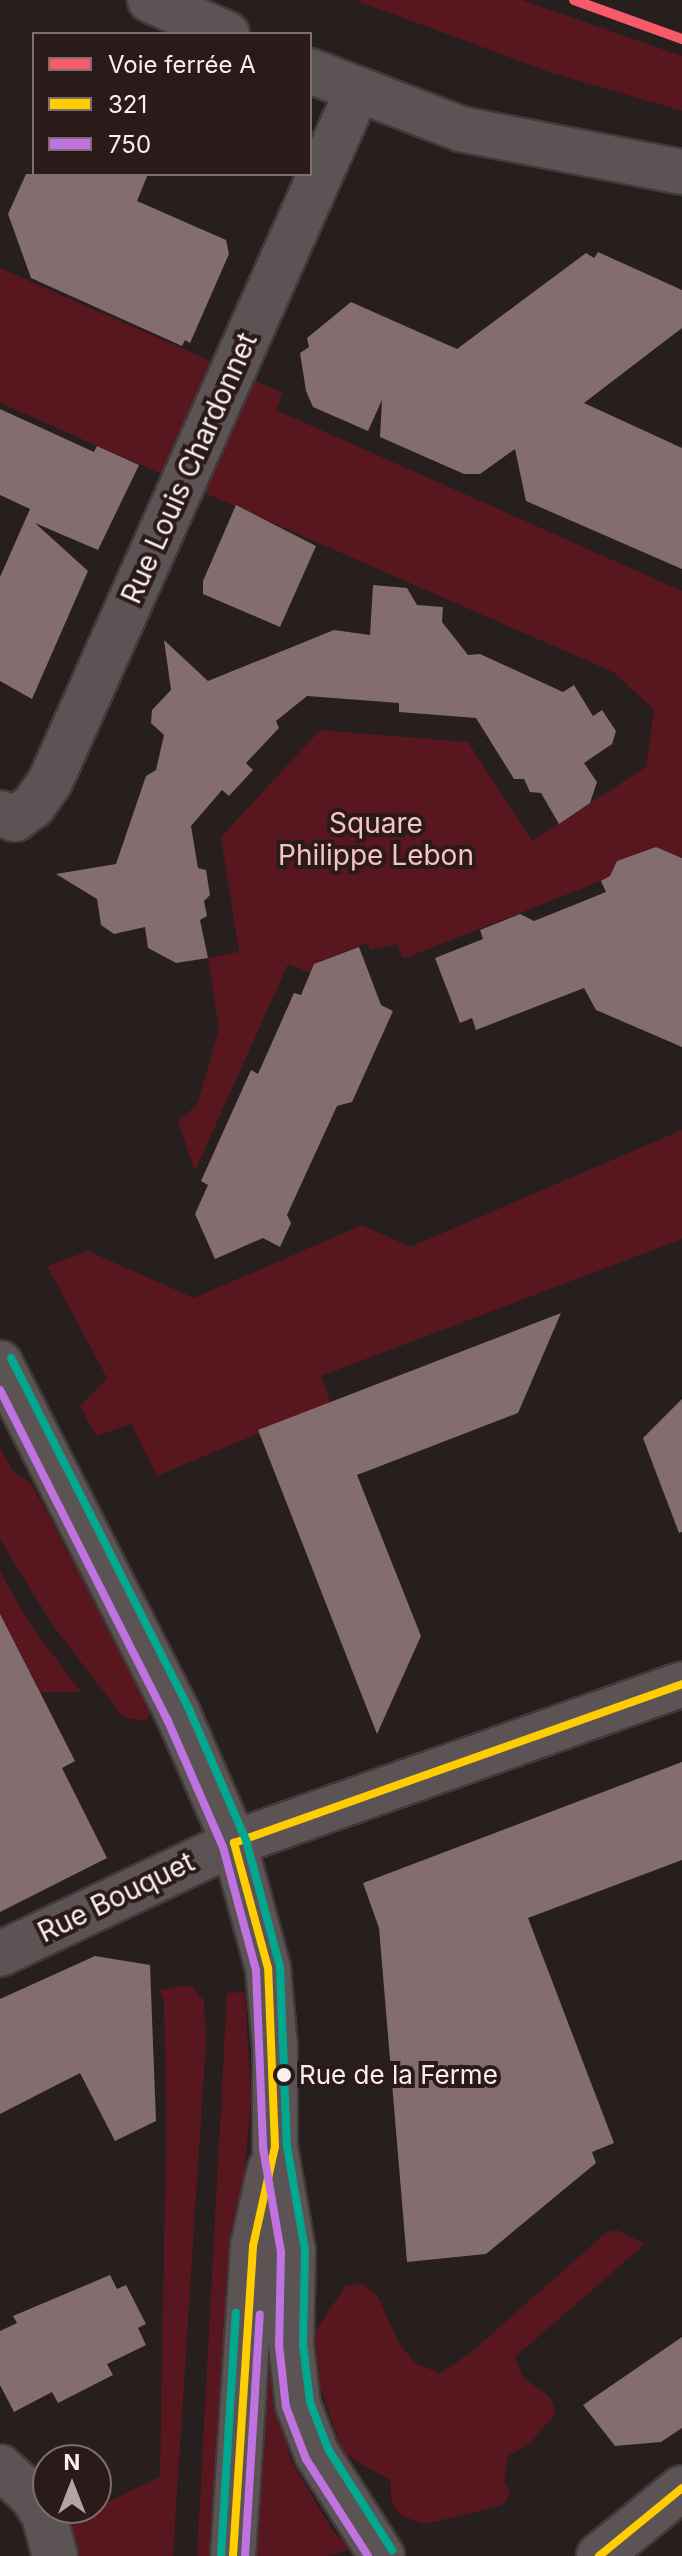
<!DOCTYPE html>
<meta charset="utf-8">
<style>
body{margin:0}
#map{position:relative;width:682px;height:2556px;overflow:hidden;background:#271e1e;font-family:Inter,sans-serif}
div>[style]{position:absolute}
[style*='--x']{left:calc(var(--x)*1px);top:calc(var(--y)*1px);width:calc(var(--w)*1px);rotate:calc(var(--a)*1deg)}
.green>*{inset:0;background:#58161e}
.building>*{inset:0;background:#836d6e}
.roads{filter:drop-shadow(2px 0 #423a3a) drop-shadow(-2px 0 #423a3a) drop-shadow(0 2px #423a3a) drop-shadow(0 -2px #423a3a)}
.minor>*{height:44px;margin:-22px;padding:0 22px;transform-origin:22px;border-radius:22px;background:#5c5454}
.bus-1>*{height:8px;margin:-4px;padding:0 4px;transform-origin:4px;border-radius:4px;background:#ffcd02}
.bus-2>*{height:8px;margin:-4px;padding:0 4px;transform-origin:4px;border-radius:4px;background:#c072e1}
.bus-3>*{height:8px;margin:-4px;padding:0 4px;transform-origin:4px;border-radius:4px;background:#00a88f}
.rail-1>*{height:10px;margin:-5px;padding:0 5px;transform-origin:5px;border-radius:5px;background:#f75b6b}
.dots>*{width:22px;height:22px;translate:-50% -50%;box-sizing:border-box;border:4px solid #2b1a1a;border-radius:50%}
span{translate:-50% -50%;white-space:nowrap;text-align:center;line-height:1.15;-webkit-text-stroke:8px #2b1a1a;paint-order:stroke}
.bus-label{font-size:26px;color:#fbeeee}
.left{translate:0 -50%;text-align:left}
.street-label{font-size:28px;color:#fbeeee}
.park-label{font-size:28px;color:#f5c3c2}
.legend{position:absolute;left:32px;top:32px;width:280px;height:144px;box-sizing:border-box;background:#2b1a1a;border:2px solid #7e6f6f;margin:0;padding:10px 14px;list-style:none;font-size:24px;color:#fbeeee}
.legend li{display:flex;align-items:center;gap:16px;height:40px}
.legend b{width:40px;border:2px solid #7e6f6f}
.north{position:absolute;left:32px;top:2444px;width:80px;height:80px;box-sizing:border-box;background:#2b1a1a;border:2px solid #7e6f6f;border-radius:50%;rotate:0deg;font-size:22px;font-weight:700;line-height:32px;text-align:center;color:#fbeeee}
.north::after{content:'';display:block;margin:auto;width:28px;height:36px;background:#b1a5a5;clip-path:polygon(50% 0,100% 100%,50% 72%,0 100%)}
</style>
<div id="map">
<div class="green">
<div style="clip-path:polygon(355px 0,522px 0,682px 56px,682px 111px,549px 72px)"></div>
<div style="clip-path:polygon(0 268px,283px 393px,276px 410px,682px 591px,682px 857px,655px 847px,617px 861px,610px 876px,601px 881px,403px 959px,397px 944px,370px 950px,367px 943px,321px 961px,318px 976px,288px 964px,195px 1171px,178px 1121px,197px 1105px,219px 1029px,208px 958px,239px 952px,221px 837px,320px 730px,468px 742px,532px 841px,646px 767px,654px 710px,615px 673px,0 403px)"></div>
<div style="clip-path:polygon(682px 1130px,682px 1239px,321px 1376px,331px 1403px,157px 1476px,131px 1424px,96px 1436px,80px 1406px,107px 1378px,47px 1266px,88px 1251px,194px 1298px,362px 1225px,410px 1247px)"></div>
<div style="clip-path:polygon(0 1447px,14px 1473px,31px 1483px,148px 1701px,150px 1716px,143px 1721px,125px 1718px,117px 1709px,54px 1627px,0 1540px)"></div>
<div style="clip-path:polygon(0 1571px,30px 1624px,81px 1692px,40px 1692px,0 1614px)"></div>
<div style="clip-path:polygon(178px 1986px,192px 1987px,204px 2001px,206px 2041px,173px 2556px,78px 2556px,68px 2521px,160px 2477px,166px 2127px,164px 2002px,160px 1990px)"></div>
<div style="clip-path:polygon(245px 1992px,251px 2098px,211px 2556px,197px 2556px,227px 1993px)"></div>
<div style="clip-path:polygon(617px 2230px,645px 2244px,515px 2357px,522px 2376px,550px 2397px,556px 2413px,531px 2442px,508px 2456px,504px 2480px,510px 2494px,503px 2505px,426px 2524px,401px 2516px,392px 2504px,390px 2480px,343px 2453px,319px 2384px,314px 2333px,346px 2285px,363px 2284px,378px 2297px,399px 2343px,415px 2363px,440px 2373px,469px 2354px,607px 2232px)"></div>
<div style="clip-path:polygon(270px 2368px,291px 2461px,333px 2531px,353px 2549px,329px 2556px,253px 2556px)"></div>
</div>
<div class="building">
<div style="clip-path:polygon(26px 174px,148px 174px,137px 201px,226px 240px,229px 254px,190px 343px,185px 340px,182px 346px,31px 278px,8px 214px)"></div>
<div style="clip-path:polygon(598px 252px,682px 290px,682px 328px,584px 403px,682px 448px,682px 569px,526px 501px,515px 449px,480px 474px,464px 474px,380px 437px,382px 400px,368px 431px,313px 407px,306px 391px,300px 353px,309px 347px,307px 338px,351px 302px,457px 349px,586px 253px,594px 258px)"></div>
<div style="clip-path:polygon(0 409px,94px 452px,97px 446px,139px 465px,98px 550px,35px 523px,88px 571px,32px 699px,0 681px,0 577px,30px 509px,0 495px)"></div>
<div style="clip-path:polygon(236px 505px,316px 546px,280px 627px,203px 594px,203px 581px)"></div>
<div style="clip-path:polygon(373px 585px,407px 588px,417px 605px,443px 607px,442px 622px,468px 655px,480px 654px,563px 692px,574px 685px,593px 716px,602px 710px,616px 731px,612px 744px,584px 763px,597px 782px,590px 803px,559px 824px,541px 793px,530px 792px,524px 779px,514px 779px,476px 718px,399px 712px,399px 703px,307px 696px,276px 721px,279px 728px,246px 763px,253px 770px,229px 796px,222px 790px,191px 826px,198px 868px,206px 870px,210px 895px,204px 901px,207px 916px,200px 920px,208px 958px,176px 963px,148px 948px,145px 927px,114px 934px,101px 925px,97px 899px,56px 874px,116px 864px,146px 776px,156px 770px,164px 735px,151px 723px,152px 710px,171px 690px,164px 640px,208px 681px,334px 630px,370px 635px)"></div>
<div style="clip-path:polygon(656px 847px,682px 858px,682px 1047px,596px 1010px,584px 988px,476px 1030px,472px 1018px,460px 1023px,435px 958px,483px 939px,480px 930px,520px 914px,534px 921px,606px 892px,601px 881px,610px 876px,617px 861px)"></div>
<div style="clip-path:polygon(359px 947px,381px 1005px,393px 1011px,352px 1102px,337px 1106px,287px 1215px,291px 1223px,280px 1247px,263px 1238px,215px 1259px,195px 1214px,208px 1185px,201px 1181px,251px 1070px,258px 1074px,294px 993px,301px 995px,314px 964px)"></div>
<div style="clip-path:polygon(561px 1313px,518px 1413px,357px 1475px,421px 1636px,377px 1734px,258px 1430px)"></div>
<div style="clip-path:polygon(682px 1399px,682px 1532px,679px 1533px,643px 1438px)"></div>
<div style="clip-path:polygon(0 1614px,75px 1761px,62px 1768px,107px 1858px,0 1912px)"></div>
<div style="clip-path:polygon(682px 1762px,682px 1860px,528px 1918px,614px 2143px,592px 2152px,596px 2163px,486px 2254px,407px 2262px,379px 1928px,363px 1883px)"></div>
<div style="clip-path:polygon(95px 1956px,150px 1965px,156px 2121px,115px 2141px,80px 2073px,0 2114px,0 1999px)"></div>
<div style="clip-path:polygon(110px 2275px,117px 2289px,126px 2285px,146px 2324px,138px 2328px,146px 2345px,107px 2364px,113px 2375px,58px 2403px,52px 2392px,14px 2412px,0 2385px,0 2331px,17px 2323px,13px 2316px)"></div>
<div style="clip-path:polygon(682px 2337px,682px 2428px,661px 2442px,615px 2446px,583px 2405px)"></div>
</div>
<div class="roads">
<div class="minor">
<div style="--x:150;--y:0;--w:84;--a:23.8"></div>
<div style="--x:310;--y:71;--w:162;--a:21"></div>
<div style="--x:461;--y:129;--w:225;--a:11"></div>
<div style="--x:0;--y:813;--w:16;--a:22"></div>
<div style="--x:15;--y:819;--w:22;--a:-36"></div>
<div style="--x:33;--y:806;--w:29;--a:-55"></div>
<div style="--x:50;--y:782;--w:755;--a:-66.01"></div>
<div style="--x:0;--y:1363;--w:394;--a:63.1"></div>
<div style="--x:178;--y:1714;--w:141;--a:66.5"></div>
<div style="--x:234;--y:1843;--w:130;--a:74.8"></div>
<div style="--x:268;--y:1968;--w:78;--a:84.9"></div>
<div style="--x:275;--y:2046;--w:101;--a:90"></div>
<div style="--x:275;--y:2147;--w:106;--a:80.2"></div>
<div style="--x:293;--y:2251;--w:94;--a:91.2"></div>
<div style="--x:291;--y:2345;--w:60;--a:83.3"></div>
<div style="--x:298;--y:2405;--w:53;--a:68.8"></div>
<div style="--x:317;--y:2454;--w:121;--a:57.5"></div>
<div style="--x:0;--y:1954;--w:259;--a:-25.4"></div>
<div style="--x:234;--y:1843;--w:475;--a:-19.5"></div>
<div style="--x:0;--y:2467;--w:43;--a:42.2"></div>
<div style="--x:32;--y:2496;--w:22;--a:58"></div>
<div style="--x:44;--y:2515;--w:42;--a:75"></div>
<div style="--x:233;--y:2556;--w:311;--a:-86.3"></div>
<div style="--x:253;--y:2246;--w:79;--a:-77.6"></div>
<div style="--x:599;--y:2556;--w:107;--a:-39.3"></div>
</div>
</div>
<div class="bus-1">
<div style="--x:234;--y:1843;--w:475;--a:-19.5"></div>
<div style="--x:233;--y:2556;--w:311;--a:-86.3"></div>
<div style="--x:253;--y:2246;--w:101;--a:-77.5"></div>
<div style="--x:275;--y:2147;--w:179;--a:-92.2"></div>
<div style="--x:268;--y:1968;--w:130;--a:-105.2"></div>
<div style="--x:599;--y:2556;--w:107;--a:-39.3"></div>
</div>
<div class="bus-2">
<div style="--x:0;--y:1390;--w:369;--a:63.1"></div>
<div style="--x:167;--y:1719;--w:140;--a:66.4"></div>
<div style="--x:223;--y:1847;--w:127;--a:75"></div>
<div style="--x:256;--y:1970;--w:178;--a:87.7"></div>
<div style="--x:263;--y:2148;--w:106;--a:80.2"></div>
<div style="--x:281;--y:2252;--w:93;--a:91.2"></div>
<div style="--x:279;--y:2345;--w:62;--a:83.6"></div>
<div style="--x:286;--y:2407;--w:56;--a:69"></div>
<div style="--x:306;--y:2459;--w:115;--a:57.4"></div>
<div style="--x:245;--y:2556;--w:242;--a:-86.5"></div>
</div>
<div class="bus-3">
<div style="--x:11;--y:1358;--w:394;--a:63.1"></div>
<div style="--x:189;--y:1709;--w:143;--a:66.5"></div>
<div style="--x:246;--y:1840;--w:131;--a:75"></div>
<div style="--x:280;--y:1967;--w:179;--a:87.8"></div>
<div style="--x:287;--y:2146;--w:106;--a:80.2"></div>
<div style="--x:305;--y:2250;--w:94;--a:91.2"></div>
<div style="--x:303;--y:2344;--w:58;--a:83.1"></div>
<div style="--x:310;--y:2402;--w:50;--a:69"></div>
<div style="--x:328;--y:2449;--w:120;--a:57.6"></div>
<div style="--x:221;--y:2555;--w:243;--a:-86.5"></div>
</div>
<div class="rail-1">
<div style="--x:574;--y:0;--w:115;--a:19.9"></div>
</div>
<div class="dots">
<div style="left:284px;top:2075px;background:#fbeeee"></div>
</div>
<div class="bus-label">
<span class="left" style="left:299px;top:2075px">Rue de la Ferme</span>
</div>
<div class="street-label">
<span style="left:189px;top:468px;rotate:-66deg">Rue Louis Chardonnet</span>
<span style="left:116px;top:1897px;rotate:-26deg">Rue Bouquet</span>
</div>
<div class="park-label">
<span style="left:376px;top:839px">Square<br>Philippe Lebon</span>
</div>
<ul class="legend">
<li><b style="height:10px;background:#f75b6b"></b>Voie ferrée A</li>
<li><b style="height:10px;background:#ffcd02"></b>321</li>
<li><b style="height:10px;background:#c072e1"></b>750</li>
</ul>
<div class="north">N</div>
</div>
